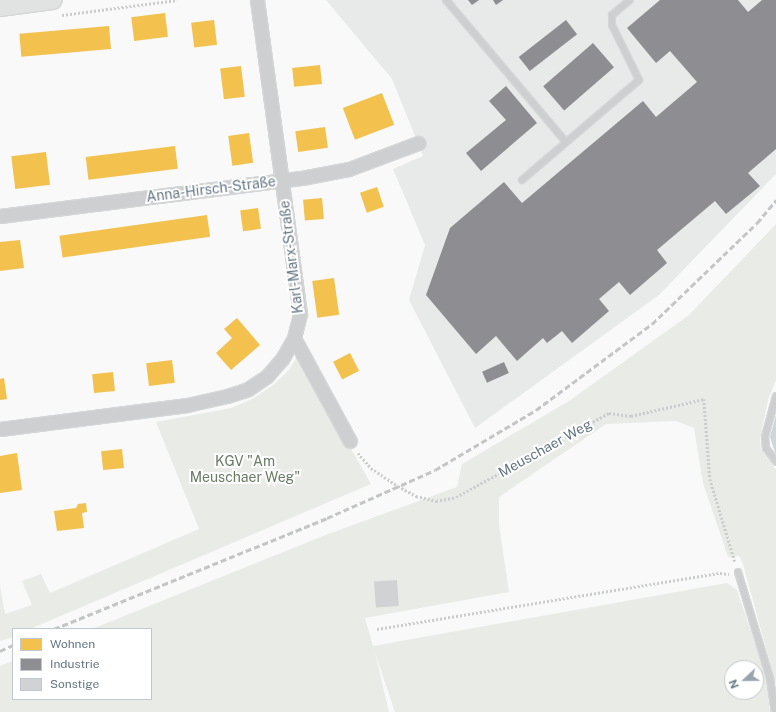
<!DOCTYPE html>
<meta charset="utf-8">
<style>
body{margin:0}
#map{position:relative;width:776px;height:712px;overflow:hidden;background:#f9f9f9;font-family:"Public Sans",sans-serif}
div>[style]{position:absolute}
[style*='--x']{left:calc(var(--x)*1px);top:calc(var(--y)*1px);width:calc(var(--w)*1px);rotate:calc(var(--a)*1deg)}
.built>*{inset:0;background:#e8e9e9}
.green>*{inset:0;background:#e8ebe6}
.water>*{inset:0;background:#ced6d9}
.homes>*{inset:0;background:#f2c14e;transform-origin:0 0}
.industry>*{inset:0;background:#8d8d92;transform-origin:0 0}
.building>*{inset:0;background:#d0d2d3;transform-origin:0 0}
.path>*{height:2.5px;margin-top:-1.25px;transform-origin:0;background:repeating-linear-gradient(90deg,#cbcccd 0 2px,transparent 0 4px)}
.roads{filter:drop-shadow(1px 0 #d5d6d7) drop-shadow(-1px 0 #d5d6d7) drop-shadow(0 1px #d5d6d7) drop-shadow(0 -1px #d5d6d7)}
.lane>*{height:6px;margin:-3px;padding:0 3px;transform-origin:3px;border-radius:3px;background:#cecfd0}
.street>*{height:13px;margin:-6.5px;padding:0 6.5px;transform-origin:6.5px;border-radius:6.5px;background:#cecfd0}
.secondary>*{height:18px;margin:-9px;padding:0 9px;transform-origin:9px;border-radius:9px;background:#e1e2e2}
.rail>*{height:3px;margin-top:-1.5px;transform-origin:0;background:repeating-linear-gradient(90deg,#c3c5c6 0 6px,transparent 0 9px)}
span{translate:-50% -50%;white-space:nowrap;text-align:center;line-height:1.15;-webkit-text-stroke:4px #fff;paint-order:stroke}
.street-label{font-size:14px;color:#657683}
.park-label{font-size:14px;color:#687a64}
.legend{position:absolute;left:12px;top:628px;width:140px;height:72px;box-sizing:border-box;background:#fff;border:1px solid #c1c8cd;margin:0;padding:5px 7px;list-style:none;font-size:12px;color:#657683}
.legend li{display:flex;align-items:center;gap:8px;height:20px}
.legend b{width:20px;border:1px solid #c1c8cd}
.north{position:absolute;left:724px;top:660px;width:40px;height:40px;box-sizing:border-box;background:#fff;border:1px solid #c1c8cd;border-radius:50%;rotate:248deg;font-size:11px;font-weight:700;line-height:16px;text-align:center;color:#657683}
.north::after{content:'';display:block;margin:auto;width:14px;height:18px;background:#99a4ac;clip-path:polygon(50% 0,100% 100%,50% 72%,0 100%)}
</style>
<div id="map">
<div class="built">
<div style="clip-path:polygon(326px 0,776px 0,776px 174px,659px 295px,475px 428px,409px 300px,425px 245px,393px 169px,423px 156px,392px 79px)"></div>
</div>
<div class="green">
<div style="clip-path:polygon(evenodd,776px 224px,776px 380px,768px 400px,760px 440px,761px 449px,776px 470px,776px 685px,743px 564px,739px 556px,728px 557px,703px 483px,694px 428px,676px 421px,606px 424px,499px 497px,499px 525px,509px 592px,365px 618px,373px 646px,727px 583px,737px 590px,758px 651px,767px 682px,770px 712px,395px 712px,375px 653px,389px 712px,0 712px,0 666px,13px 661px,13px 699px,151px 699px,151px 629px,92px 629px,323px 536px,457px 487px,462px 464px,569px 401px,689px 315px,776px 224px,732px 668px,756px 668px,756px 692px,732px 692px,732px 668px)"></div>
<div style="clip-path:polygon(298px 355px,371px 484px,30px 629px,13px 629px,13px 637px,0 641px,0 586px,5px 614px,32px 605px,22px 581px,41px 574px,50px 593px,199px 529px,156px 422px,231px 408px,252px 399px,272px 386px,289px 370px)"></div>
</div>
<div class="water">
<div style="clip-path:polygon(776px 415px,776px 455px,770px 437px)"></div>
</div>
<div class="homes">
<div style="left:165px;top:13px;width:24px;height:34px;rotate:83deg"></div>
<div style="left:214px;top:20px;width:25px;height:23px;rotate:83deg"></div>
<div style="left:109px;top:26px;width:23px;height:90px;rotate:85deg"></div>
<div style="left:320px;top:65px;width:19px;height:28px;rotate:84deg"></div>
<div style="left:241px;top:66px;width:31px;height:21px;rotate:83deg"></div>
<div style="left:382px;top:93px;width:34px;height:42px;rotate:69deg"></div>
<div style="left:325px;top:127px;width:21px;height:30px;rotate:82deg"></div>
<div style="left:249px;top:133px;width:30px;height:21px;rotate:82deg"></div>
<div style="left:175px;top:146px;width:23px;height:90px;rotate:83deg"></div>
<div style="left:46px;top:152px;width:33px;height:35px;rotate:83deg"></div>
<div style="left:377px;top:187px;width:21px;height:18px;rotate:71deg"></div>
<div style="left:322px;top:198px;width:21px;height:19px;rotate:85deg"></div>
<div style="left:258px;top:208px;width:21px;height:18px;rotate:82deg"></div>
<div style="left:207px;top:215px;width:22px;height:149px;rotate:82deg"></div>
<div style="clip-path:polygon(20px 240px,24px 268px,0 271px,0 242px)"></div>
<div style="left:334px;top:278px;width:37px;height:22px;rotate:82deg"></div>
<div style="clip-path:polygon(237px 318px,260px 345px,231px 370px,216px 353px,232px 338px,224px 329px)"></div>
<div style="left:350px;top:353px;width:20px;height:19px;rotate:63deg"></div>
<div style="left:172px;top:360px;width:23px;height:26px;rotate:83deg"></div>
<div style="left:113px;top:372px;width:19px;height:21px;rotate:84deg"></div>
<div style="clip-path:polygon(4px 378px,7px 399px,0 400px,0 379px)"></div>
<div style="left:122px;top:449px;width:19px;height:21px;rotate:84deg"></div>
<div style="clip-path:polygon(17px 453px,22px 490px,0 493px,0 456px)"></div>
<div style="clip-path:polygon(86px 503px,87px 512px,82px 513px,84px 528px,57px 531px,54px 511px,76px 508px,78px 504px)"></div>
</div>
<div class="industry">
<div style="clip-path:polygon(468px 0,479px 0,472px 5px)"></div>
<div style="clip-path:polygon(493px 0,503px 0,496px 5px)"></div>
<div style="clip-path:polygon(660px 0,738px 0,748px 12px,762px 0,776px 0,776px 149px,748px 173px,760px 186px,726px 214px,715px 201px,657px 250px,667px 263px,630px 295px,619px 282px,599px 299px,609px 311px,572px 343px,562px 331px,547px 343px,543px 338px,517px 361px,496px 336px,476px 354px,426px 295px,450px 228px,504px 182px,522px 203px,643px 101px,656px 117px,697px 82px,670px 51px,656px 63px,627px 28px)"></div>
<div style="left:566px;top:20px;width:18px;height:60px;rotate:52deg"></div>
<div style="left:593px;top:43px;width:32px;height:66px;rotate:49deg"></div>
<div style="clip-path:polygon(506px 86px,537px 123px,481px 171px,466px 153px,506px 120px,489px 101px)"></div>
<div style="left:504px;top:362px;width:12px;height:24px;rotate:66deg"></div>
</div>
<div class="building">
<div style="left:397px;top:580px;width:26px;height:23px;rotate:86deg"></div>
</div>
<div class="path">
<div style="--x:62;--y:15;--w:116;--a:-7.4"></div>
<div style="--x:358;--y:453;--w:20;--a:49"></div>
<div style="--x:371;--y:468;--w:32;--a:34"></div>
<div style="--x:398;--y:486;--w:21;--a:29"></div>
<div style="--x:416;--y:496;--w:21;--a:14"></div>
<div style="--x:436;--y:501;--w:20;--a:-11"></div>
<div style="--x:456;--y:497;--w:175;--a:-28.8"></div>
<div style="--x:609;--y:413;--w:22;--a:8"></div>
<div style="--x:631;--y:416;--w:75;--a:-13.1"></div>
<div style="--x:704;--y:399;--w:80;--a:85.7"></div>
<div style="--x:710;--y:479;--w:87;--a:73.2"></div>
<div style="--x:377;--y:629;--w:348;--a:-9.3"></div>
<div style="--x:720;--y:573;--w:9;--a:6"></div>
</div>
<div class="roads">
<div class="lane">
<div style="--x:446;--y:0;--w:186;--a:49.8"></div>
<div style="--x:522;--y:180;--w:154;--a:-40.5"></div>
<div style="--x:639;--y:80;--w:61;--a:-116.1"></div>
<div style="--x:612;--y:25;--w:10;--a:-90"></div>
<div style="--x:612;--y:15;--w:23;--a:-40"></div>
<div style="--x:776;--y:396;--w:42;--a:105"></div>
<div style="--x:765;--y:437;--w:11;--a:85"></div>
<div style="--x:766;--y:448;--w:17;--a:54"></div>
<div style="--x:738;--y:572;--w:111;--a:73.2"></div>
<div style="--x:770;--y:678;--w:34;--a:82"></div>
</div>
<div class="street">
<div style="--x:0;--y:216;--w:309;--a:-7.2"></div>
<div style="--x:307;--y:177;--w:43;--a:-10.8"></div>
<div style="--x:349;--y:169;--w:74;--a:-20.6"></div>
<div style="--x:294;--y:338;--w:117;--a:61.5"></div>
<div style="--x:0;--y:429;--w:189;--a:-7.3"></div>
<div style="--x:187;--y:405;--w:41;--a:-12.7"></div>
<div style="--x:227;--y:396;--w:22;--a:-18"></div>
<div style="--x:248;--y:389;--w:23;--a:-34"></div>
<div style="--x:267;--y:376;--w:23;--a:-49"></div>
<div style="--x:282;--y:359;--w:24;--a:-60"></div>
<div style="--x:294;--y:338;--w:25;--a:-76"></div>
<div style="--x:300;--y:314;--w:317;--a:-97.8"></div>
</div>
<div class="secondary">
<div style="--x:0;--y:7;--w:53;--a:-7.5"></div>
</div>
</div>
<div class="rail">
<div style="--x:54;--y:629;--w:295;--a:-22.1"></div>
<div style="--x:327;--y:518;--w:118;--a:-24"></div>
<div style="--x:435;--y:470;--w:117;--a:-30.7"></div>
<div style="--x:536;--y:410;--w:144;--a:-36.6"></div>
<div style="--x:652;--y:324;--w:146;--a:-43.9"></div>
<div style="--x:757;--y:223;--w:30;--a:-50"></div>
<div style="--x:0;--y:651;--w:14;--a:-25"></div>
</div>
<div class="street-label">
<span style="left:211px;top:189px;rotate:-7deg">Anna-Hirsch-Straße</span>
<span style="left:291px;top:257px;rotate:-97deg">Karl-Marx-Straße</span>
<span style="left:545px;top:448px;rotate:-29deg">Meuschaer Weg</span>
</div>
<div class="park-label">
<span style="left:245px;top:469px">KGV "Am<br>Meuschaer Weg"</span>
</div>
<ul class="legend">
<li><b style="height:11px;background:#f2c14e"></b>Wohnen</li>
<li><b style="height:11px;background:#8d8d92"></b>Industrie</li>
<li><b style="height:11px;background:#d0d2d3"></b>Sonstige</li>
</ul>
<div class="north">N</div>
</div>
